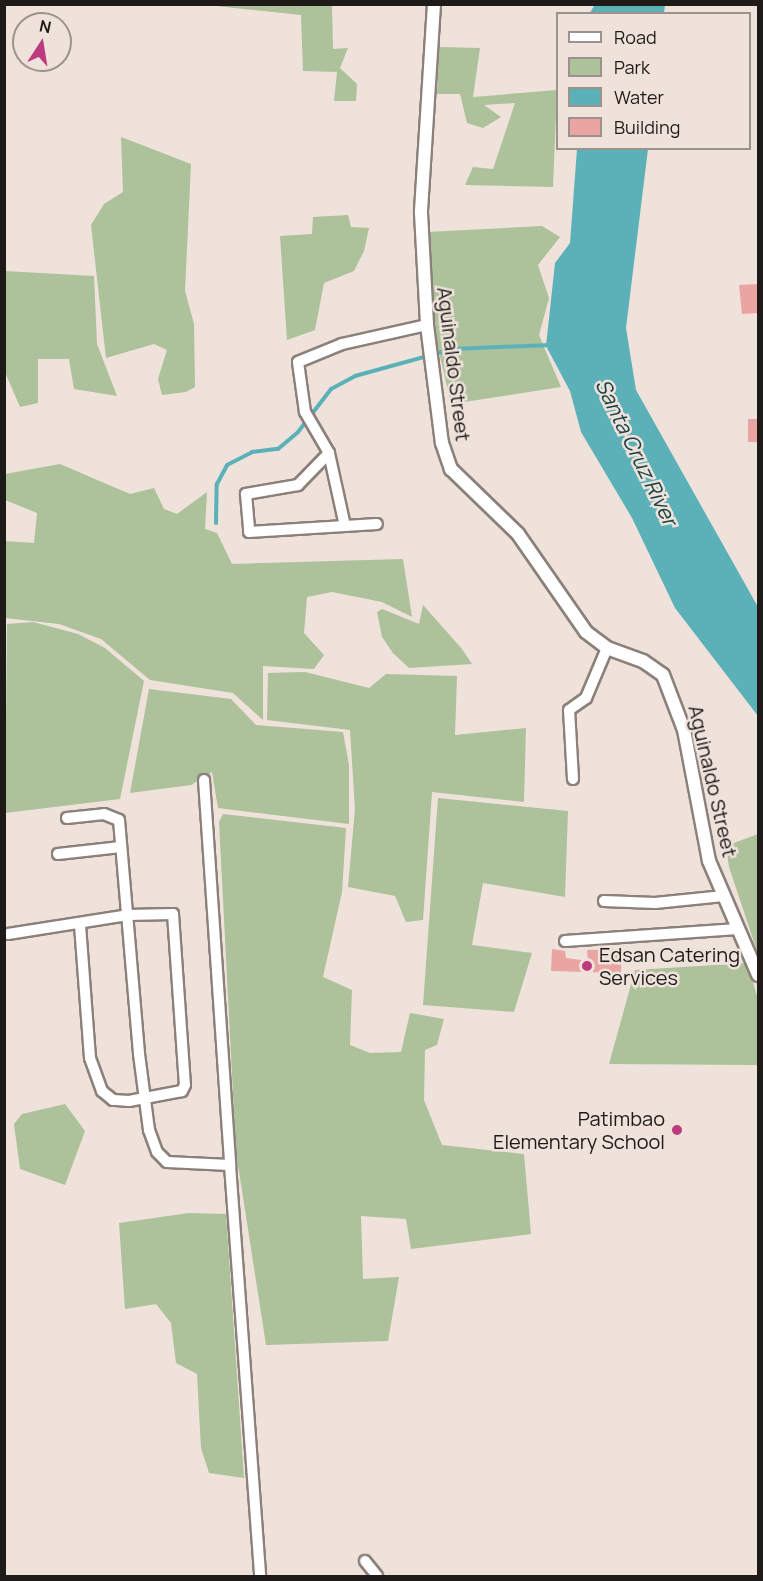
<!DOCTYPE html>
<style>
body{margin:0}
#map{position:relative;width:763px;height:1581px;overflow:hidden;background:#eee2db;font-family:Manrope,sans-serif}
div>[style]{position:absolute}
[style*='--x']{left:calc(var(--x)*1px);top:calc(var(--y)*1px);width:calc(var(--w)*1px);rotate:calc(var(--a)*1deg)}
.green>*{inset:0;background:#adc19a}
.water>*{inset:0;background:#5cb1b9}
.stream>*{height:4px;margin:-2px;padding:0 2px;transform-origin:2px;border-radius:2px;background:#5cb1b9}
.building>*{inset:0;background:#eaa4a1;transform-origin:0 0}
.roads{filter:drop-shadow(2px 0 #8b807a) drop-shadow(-2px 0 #8b807a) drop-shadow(0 2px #8b807a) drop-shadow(0 -2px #8b807a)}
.minor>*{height:10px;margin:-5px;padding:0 5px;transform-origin:5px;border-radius:5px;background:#fff}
.tertiary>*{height:12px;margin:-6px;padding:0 6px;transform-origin:6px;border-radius:6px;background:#fff}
.dots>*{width:16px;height:16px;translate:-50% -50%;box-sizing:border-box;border:3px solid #eee2db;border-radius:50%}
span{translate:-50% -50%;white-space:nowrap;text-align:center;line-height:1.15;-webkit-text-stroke:5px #eee2db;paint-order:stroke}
.street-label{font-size:20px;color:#1e1a17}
.poi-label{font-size:20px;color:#1e1a17}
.left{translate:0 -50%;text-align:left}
.right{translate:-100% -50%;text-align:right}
.water-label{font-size:21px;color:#184144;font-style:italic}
.frame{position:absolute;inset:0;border:6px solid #1e1a17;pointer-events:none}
.legend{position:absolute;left:556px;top:12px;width:195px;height:138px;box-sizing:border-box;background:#eee2db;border:2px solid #9b928d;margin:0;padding:8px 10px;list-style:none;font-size:18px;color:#1e1a17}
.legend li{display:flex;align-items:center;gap:12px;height:30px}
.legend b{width:30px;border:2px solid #9b928d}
.north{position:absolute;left:12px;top:12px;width:60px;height:60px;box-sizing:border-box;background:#eee2db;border:2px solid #9b928d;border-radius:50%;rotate:12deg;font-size:16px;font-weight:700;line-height:24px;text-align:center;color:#1e1a17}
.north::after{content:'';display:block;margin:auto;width:21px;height:27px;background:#bd3a7f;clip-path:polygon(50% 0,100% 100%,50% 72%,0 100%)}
</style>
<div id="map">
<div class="green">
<div style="clip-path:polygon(206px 5px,332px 5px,333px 49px,348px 48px,340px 68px,357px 84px,356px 101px,334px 101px,337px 72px,303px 71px,301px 15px)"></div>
<div style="clip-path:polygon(439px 47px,480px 48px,473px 97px,557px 90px,553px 187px,465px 185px,473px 167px,493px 169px,515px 103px,484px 105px,501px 117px,483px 128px,467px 123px,460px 94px,437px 94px)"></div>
<div style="clip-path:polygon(121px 137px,191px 164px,185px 291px,194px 324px,195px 387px,186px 392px,162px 395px,158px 379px,167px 350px,154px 344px,106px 358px,91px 225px,104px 204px,123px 192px)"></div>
<div style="clip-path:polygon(348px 215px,351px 227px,369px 228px,364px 251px,354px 271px,324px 283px,315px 330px,287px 340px,280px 236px,312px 234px,313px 217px)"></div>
<div style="clip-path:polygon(542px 226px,560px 237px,538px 265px,549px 298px,539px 335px,561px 387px,451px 404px,437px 343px,427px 232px)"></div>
<div style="clip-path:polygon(5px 271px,94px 276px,97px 344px,117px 396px,74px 389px,69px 359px,38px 359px,38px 403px,20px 407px,5px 372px)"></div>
<div style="clip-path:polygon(60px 464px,130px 494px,154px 488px,164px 509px,177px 514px,207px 492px,205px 529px,217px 533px,232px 564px,403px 559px,412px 617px,382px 602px,332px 592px,307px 597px,304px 633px,324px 655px,314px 669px,263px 666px,263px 720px,233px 693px,150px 680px,101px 639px,59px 624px,5px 618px,5px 541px,34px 543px,37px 513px,5px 500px,5px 474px)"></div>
<div style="clip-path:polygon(423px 605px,462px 649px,472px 664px,409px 668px,393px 653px,382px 637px,377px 612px,382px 609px,419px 624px)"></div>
<div style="clip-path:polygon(33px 622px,78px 634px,105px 648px,144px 681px,120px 799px,5px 813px,7px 624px)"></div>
<div style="clip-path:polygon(305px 672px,369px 688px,386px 674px,457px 676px,455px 735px,526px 728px,524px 802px,432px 792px,423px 920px,406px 922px,395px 896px,348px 887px,355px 809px,350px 730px,267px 720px,268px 673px)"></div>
<div style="clip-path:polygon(149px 689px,231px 699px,256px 725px,343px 732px,349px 765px,349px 824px,218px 808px,212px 772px,191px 785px,130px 793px)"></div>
<div style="clip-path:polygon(438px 798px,568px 811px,565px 897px,483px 883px,472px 945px,532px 953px,514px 1012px,423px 1005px)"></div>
<div style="clip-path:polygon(223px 814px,346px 828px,342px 892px,323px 977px,352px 990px,350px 1045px,370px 1053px,401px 1052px,410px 1013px,444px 1019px,437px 1045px,425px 1050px,424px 1100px,442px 1145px,524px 1154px,531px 1234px,411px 1249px,406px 1219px,361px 1216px,363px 1279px,399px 1277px,388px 1341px,266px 1345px,236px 1152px,219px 822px)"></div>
<div style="clip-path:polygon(758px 834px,758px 954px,729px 867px,726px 846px)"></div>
<div style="clip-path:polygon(747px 963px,758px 999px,758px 1065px,609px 1064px,635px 970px)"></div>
<div style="clip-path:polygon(65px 1104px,85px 1131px,65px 1185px,20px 1169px,14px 1124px,22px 1114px)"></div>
<div style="clip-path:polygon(189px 1213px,226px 1214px,244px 1478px,209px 1473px,201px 1448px,197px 1374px,176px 1363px,171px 1323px,156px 1304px,125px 1309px,119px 1223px)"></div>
</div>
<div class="water">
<div style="clip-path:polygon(595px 4px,665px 4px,665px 5px,664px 13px,590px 13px)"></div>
<div style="clip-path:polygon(577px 149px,648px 149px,626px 328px,636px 390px,758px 607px,758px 716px,675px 608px,632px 518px,581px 432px,570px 391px,546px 346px,555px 263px,570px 243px)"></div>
</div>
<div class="stream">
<div style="--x:216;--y:523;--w:39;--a:-89"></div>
<div style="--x:217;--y:484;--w:21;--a:-62"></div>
<div style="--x:227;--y:465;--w:28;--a:-27"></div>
<div style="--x:252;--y:452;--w:26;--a:-7"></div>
<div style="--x:278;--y:449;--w:26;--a:-40"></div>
<div style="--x:298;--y:432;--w:54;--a:-52.5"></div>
<div style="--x:331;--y:389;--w:27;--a:-28"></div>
<div style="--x:355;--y:376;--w:102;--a:-15.4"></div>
<div style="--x:453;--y:349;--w:97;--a:-2.4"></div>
</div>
<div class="building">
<div style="clip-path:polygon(759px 284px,759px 313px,742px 314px,739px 285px)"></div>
<div style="left:759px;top:419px;width:23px;height:11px;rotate:90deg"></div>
<div style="clip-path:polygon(552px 949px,565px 951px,566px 958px,588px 961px,587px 950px,622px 949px,621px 973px,551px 971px)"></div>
</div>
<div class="roads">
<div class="minor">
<div style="--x:329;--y:453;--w:45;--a:134.1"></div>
<div style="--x:298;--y:485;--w:53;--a:170.2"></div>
<div style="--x:246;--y:494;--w:38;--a:85"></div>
<div style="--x:249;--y:532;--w:128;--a:-3.6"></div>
<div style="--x:345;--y:526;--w:75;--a:-102.4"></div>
<div style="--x:329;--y:453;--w:48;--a:-120.3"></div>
<div style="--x:305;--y:412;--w:50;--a:-98"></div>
<div style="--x:298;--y:362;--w:48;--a:-22.2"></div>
<div style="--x:342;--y:344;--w:87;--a:-12.6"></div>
<div style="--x:573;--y:779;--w:69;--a:-93.3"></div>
<div style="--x:569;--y:710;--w:21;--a:-35"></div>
<div style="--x:586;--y:698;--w:54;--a:-67.2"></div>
<div style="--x:204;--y:780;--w:386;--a:86.1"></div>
<div style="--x:67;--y:818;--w:37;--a:-6"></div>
<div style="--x:104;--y:814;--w:16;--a:22"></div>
<div style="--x:119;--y:820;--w:235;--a:85.1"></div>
<div style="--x:139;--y:1054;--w:77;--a:82.5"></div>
<div style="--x:149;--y:1130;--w:23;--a:70"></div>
<div style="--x:157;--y:1152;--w:14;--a:45"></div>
<div style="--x:167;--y:1162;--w:63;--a:2.7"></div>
<div style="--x:230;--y:1165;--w:412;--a:85.8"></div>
<div style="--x:58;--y:854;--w:63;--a:-6.3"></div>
<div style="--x:604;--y:901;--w:51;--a:2.2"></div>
<div style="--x:655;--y:903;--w:69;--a:-5.8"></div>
<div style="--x:8;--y:934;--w:121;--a:-9"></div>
<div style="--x:128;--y:915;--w:45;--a:-1.3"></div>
<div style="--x:173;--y:914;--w:171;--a:86"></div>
<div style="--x:185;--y:1085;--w:7;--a:117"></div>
<div style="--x:182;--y:1091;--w:54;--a:169.3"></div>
<div style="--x:129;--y:1101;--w:16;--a:-176"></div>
<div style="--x:113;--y:1100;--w:14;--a:-141"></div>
<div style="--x:102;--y:1091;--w:35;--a:-110"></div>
<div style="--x:90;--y:1058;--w:133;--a:-94.3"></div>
<div style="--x:565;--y:941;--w:173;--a:-4"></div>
<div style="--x:365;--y:1561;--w:19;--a:51"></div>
</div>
<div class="tertiary">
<div style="--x:434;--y:4;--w:209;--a:93.6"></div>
<div style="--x:421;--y:213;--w:112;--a:86.9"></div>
<div style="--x:427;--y:325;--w:119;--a:82.8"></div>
<div style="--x:442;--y:443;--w:28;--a:71"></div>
<div style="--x:451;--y:469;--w:93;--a:44.1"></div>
<div style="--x:518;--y:534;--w:119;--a:55.2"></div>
<div style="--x:586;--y:632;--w:26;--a:37"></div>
<div style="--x:607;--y:648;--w:38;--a:20"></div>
<div style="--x:643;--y:661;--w:24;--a:35"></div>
<div style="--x:663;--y:675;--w:59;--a:69.1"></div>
<div style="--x:684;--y:730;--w:133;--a:79.2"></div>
<div style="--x:709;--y:861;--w:124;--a:66.7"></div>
</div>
</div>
<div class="dots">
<div style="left:587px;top:966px;background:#bd3a7f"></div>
<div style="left:677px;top:1130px;background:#bd3a7f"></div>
</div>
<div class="street-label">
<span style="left:454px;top:364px;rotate:83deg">Aguinaldo Street</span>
<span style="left:713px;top:781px;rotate:77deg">Aguinaldo Street</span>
</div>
<div class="poi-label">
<span class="left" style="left:599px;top:966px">Edsan Catering<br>Services</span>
<span class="right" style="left:665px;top:1130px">Patimbao<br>Elementary School</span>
</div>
<div class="water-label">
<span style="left:637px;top:452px;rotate:64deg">Santa Cruz River</span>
</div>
<div class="frame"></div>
<ul class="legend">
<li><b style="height:8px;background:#fff"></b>Road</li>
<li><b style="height:16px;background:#adc19a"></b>Park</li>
<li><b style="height:16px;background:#5cb1b9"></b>Water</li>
<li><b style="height:16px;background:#eaa4a1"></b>Building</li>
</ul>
<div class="north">N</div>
</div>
